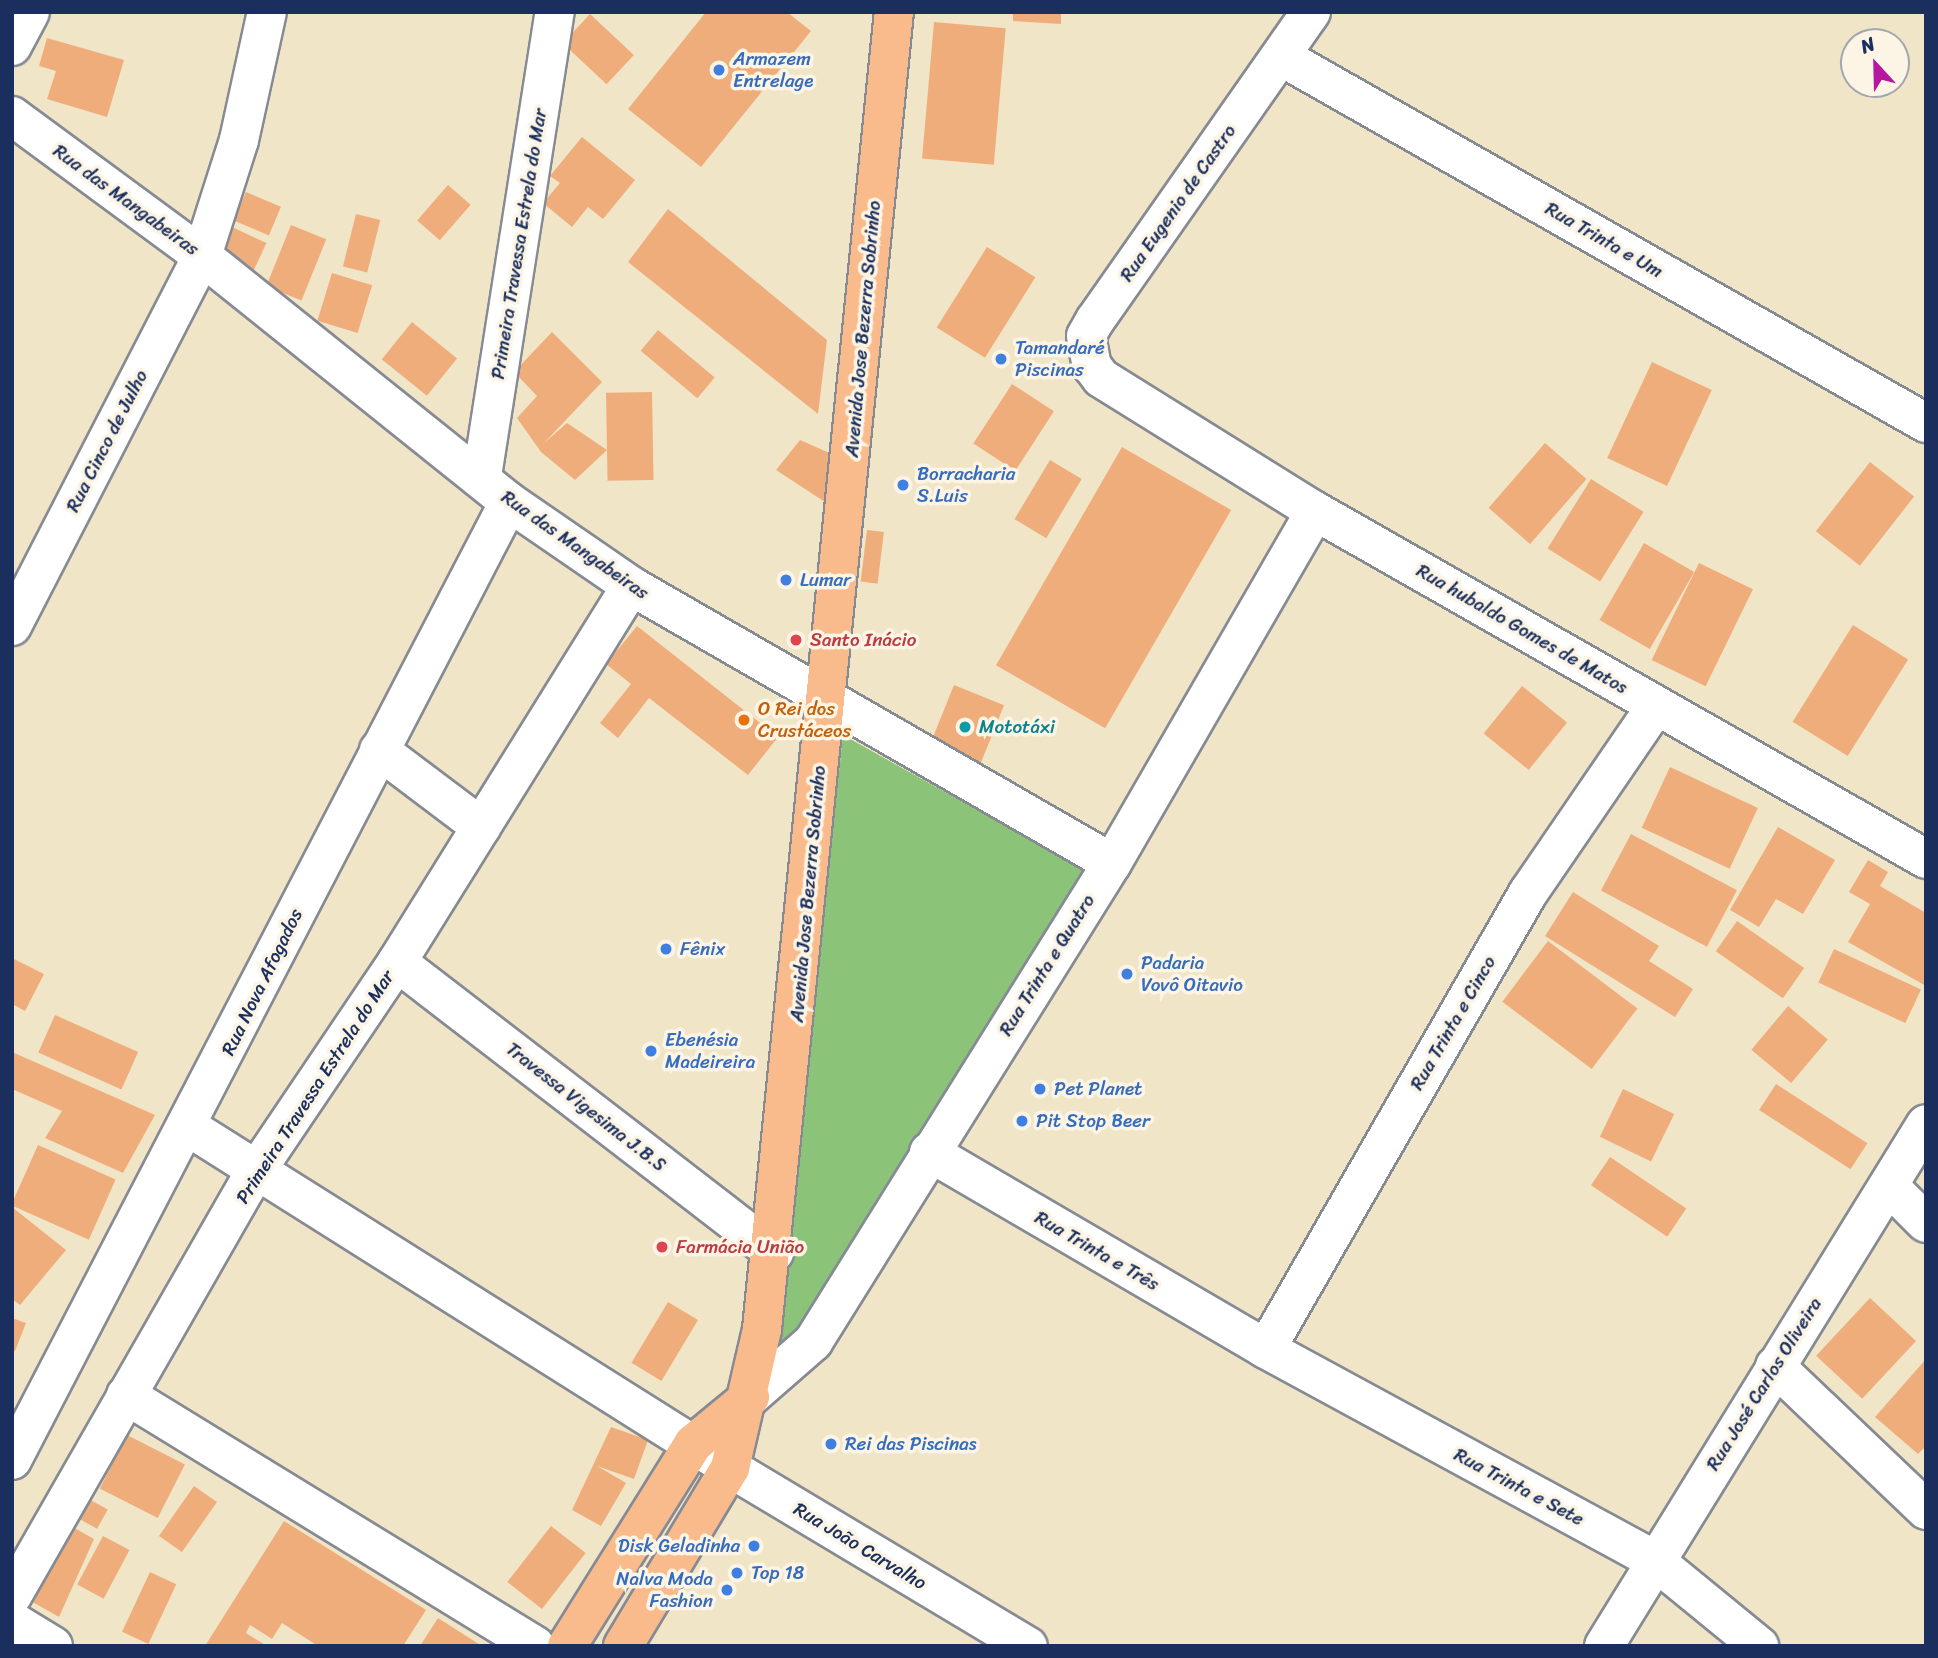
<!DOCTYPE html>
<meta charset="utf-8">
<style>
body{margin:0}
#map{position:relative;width:1938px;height:1658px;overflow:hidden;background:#f1e5c8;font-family:Sriracha,sans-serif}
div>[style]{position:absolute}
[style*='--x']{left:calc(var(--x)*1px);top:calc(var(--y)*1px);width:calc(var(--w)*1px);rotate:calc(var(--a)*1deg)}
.green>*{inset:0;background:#8bc478}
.building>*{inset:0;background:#f0ad7c;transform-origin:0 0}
.roads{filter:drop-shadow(2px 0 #868a93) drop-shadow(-2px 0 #868a93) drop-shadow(0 2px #868a93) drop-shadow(0 -2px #868a93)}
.minor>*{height:38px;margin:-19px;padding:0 19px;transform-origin:19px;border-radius:19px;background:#fff}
.major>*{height:38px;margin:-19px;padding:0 19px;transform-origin:19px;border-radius:19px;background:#fabb8c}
.dots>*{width:19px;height:19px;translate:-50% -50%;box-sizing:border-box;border:4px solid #fcf5e5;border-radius:50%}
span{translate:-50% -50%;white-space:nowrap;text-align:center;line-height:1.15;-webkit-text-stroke:7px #fcf5e5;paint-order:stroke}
.shop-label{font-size:19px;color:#366cbe}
.left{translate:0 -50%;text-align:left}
.right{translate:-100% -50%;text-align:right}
.street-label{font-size:19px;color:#1b2f5e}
.health-label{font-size:19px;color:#be3a42}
.food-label{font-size:19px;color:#c56008}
.culture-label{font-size:19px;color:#0d838f}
.frame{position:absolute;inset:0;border:14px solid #1b2f5e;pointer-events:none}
.north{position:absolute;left:1840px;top:28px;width:70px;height:70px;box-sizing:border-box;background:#fcf5e5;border:2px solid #a2a6af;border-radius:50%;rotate:338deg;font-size:19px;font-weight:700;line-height:28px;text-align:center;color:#1b2f5e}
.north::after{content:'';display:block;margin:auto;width:24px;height:32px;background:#b5179e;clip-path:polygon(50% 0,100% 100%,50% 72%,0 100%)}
</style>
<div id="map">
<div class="green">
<div style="clip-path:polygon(843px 735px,1088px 872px,800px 1342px,774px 1360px)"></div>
</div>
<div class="building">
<div style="clip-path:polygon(706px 12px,787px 12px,811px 31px,701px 167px,628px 109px)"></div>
<div style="clip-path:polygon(1013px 12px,1061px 12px,1061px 24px,1013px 21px)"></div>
<div style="left:590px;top:14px;width:60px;height:40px;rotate:43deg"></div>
<div style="left:934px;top:22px;width:72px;height:137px;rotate:5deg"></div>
<div style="clip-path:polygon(47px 38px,124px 60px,107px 117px,47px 99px,56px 71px,39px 66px)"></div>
<div style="clip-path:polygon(582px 137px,635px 180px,603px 219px,588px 207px,572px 227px,543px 203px,560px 183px,550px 176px)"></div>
<div style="left:448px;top:185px;width:30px;height:47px;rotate:41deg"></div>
<div style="left:246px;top:192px;width:38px;height:31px;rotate:23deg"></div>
<div style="clip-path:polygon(668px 209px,827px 340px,818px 414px,628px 262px)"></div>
<div style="left:356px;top:214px;width:25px;height:54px;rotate:14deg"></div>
<div style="left:291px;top:225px;width:38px;height:66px;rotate:22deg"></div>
<div style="left:232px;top:227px;width:38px;height:32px;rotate:25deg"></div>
<div style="left:987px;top:247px;width:57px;height:95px;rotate:32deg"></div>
<div style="left:332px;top:273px;width:42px;height:50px;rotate:17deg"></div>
<div style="left:412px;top:322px;width:58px;height:48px;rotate:39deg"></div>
<div style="left:658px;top:330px;width:74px;height:27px;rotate:40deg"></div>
<div style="clip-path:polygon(552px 332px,602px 382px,544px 443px,567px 423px,607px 450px,575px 480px,541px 452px,517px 418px,537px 396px,514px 372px)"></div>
<div style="left:1652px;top:362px;width:66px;height:106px;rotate:25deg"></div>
<div style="left:1012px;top:384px;width:50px;height:71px;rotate:33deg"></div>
<div style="left:652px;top:392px;width:88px;height:46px;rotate:89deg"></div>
<div style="clip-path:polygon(800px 440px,841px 458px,825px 502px,776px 470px)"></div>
<div style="left:1545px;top:443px;width:55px;height:86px;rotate:41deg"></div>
<div style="left:1122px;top:447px;width:126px;height:252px;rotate:30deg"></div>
<div style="left:1050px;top:460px;width:37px;height:69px;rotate:31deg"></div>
<div style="left:1870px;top:462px;width:56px;height:88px;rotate:38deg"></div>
<div style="left:1591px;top:479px;width:62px;height:82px;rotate:32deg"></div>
<div style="left:867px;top:530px;width:17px;height:52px;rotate:7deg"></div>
<div style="left:1644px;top:543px;width:58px;height:89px;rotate:30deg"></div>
<div style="left:1699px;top:563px;width:60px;height:108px;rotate:26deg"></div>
<div style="left:1853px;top:625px;width:65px;height:114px;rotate:32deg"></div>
<div style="clip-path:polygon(637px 626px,778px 737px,748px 775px,649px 698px,618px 738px,600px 723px,631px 684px,606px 664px)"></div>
<div style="left:954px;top:685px;width:54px;height:70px;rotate:22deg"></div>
<div style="left:1522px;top:686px;width:58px;height:61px;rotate:39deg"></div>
<div style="left:1670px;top:767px;width:97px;height:67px;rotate:25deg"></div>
<div style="clip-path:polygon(1778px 827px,1835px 860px,1803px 914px,1776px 899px,1759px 927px,1730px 910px)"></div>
<div style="left:1631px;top:834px;width:120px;height:64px;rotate:28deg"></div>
<div style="clip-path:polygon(1868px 860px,1888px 872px,1880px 886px,1926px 913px,1926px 986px,1848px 942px,1870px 904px,1849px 892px)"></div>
<div style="clip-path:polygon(1573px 892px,1659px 946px,1649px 961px,1693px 989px,1675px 1017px,1545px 936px)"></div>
<div style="left:1737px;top:921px;width:82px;height:37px;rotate:35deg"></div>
<div style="left:1548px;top:941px;width:112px;height:76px;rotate:37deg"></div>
<div style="left:1834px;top:949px;width:96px;height:37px;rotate:25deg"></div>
<div style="clip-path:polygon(12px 958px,44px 974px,25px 1011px,12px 1004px)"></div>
<div style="left:1788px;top:1006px;width:52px;height:57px;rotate:40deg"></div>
<div style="left:55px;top:1015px;width:91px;height:41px;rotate:24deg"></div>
<div style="clip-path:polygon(12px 1052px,155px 1115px,123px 1173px,45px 1138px,62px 1111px,12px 1089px)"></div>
<div style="left:1776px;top:1084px;width:109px;height:31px;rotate:33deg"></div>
<div style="left:1623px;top:1089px;width:57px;height:53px;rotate:26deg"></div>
<div style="left:38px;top:1145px;width:85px;height:66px;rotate:24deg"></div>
<div style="left:1610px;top:1157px;width:92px;height:34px;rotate:34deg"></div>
<div style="clip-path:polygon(12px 1207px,66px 1250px,20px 1305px,12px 1299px)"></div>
<div style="left:1870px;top:1298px;width:63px;height:79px;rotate:43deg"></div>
<div style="left:668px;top:1302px;width:35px;height:71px;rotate:31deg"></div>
<div style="clip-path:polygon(12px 1318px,26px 1323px,15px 1351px,12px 1350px)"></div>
<div style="clip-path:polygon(1926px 1359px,1926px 1446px,1918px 1454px,1875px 1417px)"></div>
<div style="clip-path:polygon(611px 1427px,648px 1440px,634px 1479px,597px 1466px,626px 1483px,601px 1526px,572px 1510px)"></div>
<div style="left:127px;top:1435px;width:65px;height:60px;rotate:27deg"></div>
<div style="left:194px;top:1486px;width:28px;height:61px;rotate:35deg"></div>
<div style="left:85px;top:1497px;width:26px;height:22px;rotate:29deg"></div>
<div style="clip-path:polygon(284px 1521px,426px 1610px,403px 1646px,318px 1646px,282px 1623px,272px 1639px,250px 1625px,246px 1633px,267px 1646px,205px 1646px)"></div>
<div style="clip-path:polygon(71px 1526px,94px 1539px,59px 1617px,29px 1600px)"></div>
<div style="left:551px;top:1526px;width:44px;height:71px;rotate:38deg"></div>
<div style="left:103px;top:1536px;width:30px;height:55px;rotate:28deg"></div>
<div style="left:150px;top:1572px;width:29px;height:66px;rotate:25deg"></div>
<div style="clip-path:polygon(438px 1618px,482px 1646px,420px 1646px)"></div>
</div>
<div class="roads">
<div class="minor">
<div style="--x:1311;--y:12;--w:376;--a:125"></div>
<div style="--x:1095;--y:320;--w:18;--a:119"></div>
<div style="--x:1086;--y:336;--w:31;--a:79"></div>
<div style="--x:1092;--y:366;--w:15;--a:53"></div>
<div style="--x:1101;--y:378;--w:252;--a:31.9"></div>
<div style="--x:1315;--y:511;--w:703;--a:29.66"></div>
<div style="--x:12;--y:46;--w:38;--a:-62"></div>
<div style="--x:1282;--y:57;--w:741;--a:29.61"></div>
<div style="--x:12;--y:116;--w:236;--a:36.4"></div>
<div style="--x:202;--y:256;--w:393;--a:38.7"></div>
<div style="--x:509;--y:502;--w:148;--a:34.5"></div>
<div style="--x:631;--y:586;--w:555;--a:29.94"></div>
<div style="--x:482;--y:476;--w:470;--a:-81.1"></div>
<div style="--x:12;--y:626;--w:416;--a:-62.8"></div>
<div style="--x:202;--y:256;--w:122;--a:-72.3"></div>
<div style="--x:239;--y:140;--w:131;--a:-77.7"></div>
<div style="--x:379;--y:750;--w:128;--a:37"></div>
<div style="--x:397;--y:962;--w:476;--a:37.6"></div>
<div style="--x:190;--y:1128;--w:638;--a:32.2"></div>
<div style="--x:730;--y:1468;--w:347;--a:30.9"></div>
<div style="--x:929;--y:1152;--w:390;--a:30.3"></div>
<div style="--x:1266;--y:1349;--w:442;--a:28.5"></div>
<div style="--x:1654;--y:1560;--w:136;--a:39.3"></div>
<div style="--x:1889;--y:1186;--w:52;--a:45"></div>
<div style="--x:1266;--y:1349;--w:526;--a:-60.12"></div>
<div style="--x:1528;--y:893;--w:227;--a:-55.6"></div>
<div style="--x:1775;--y:1366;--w:209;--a:43.6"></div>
<div style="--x:126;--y:1395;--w:480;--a:31.5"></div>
<div style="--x:750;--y:1397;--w:84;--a:-41.1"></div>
<div style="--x:813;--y:1342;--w:565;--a:-58.03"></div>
<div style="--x:1112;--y:863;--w:406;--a:-60"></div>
<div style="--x:12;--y:1460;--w:1079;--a:-62.58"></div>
<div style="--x:12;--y:1596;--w:486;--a:-60.2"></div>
<div style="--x:254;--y:1174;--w:256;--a:-56"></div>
<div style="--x:397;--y:962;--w:443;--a:-58.1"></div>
<div style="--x:12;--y:1621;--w:48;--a:31.4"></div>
<div style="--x:1604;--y:1646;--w:613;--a:-58.33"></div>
</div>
<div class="major">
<div style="--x:567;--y:1646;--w:238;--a:-58"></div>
<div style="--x:693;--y:1444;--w:74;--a:-39.5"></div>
<div style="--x:623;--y:1646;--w:208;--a:-59"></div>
<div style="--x:730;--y:1468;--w:143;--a:-77"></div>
<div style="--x:762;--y:1329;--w:1324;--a:-84.28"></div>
</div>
</div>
<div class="dots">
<div style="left:719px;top:70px;background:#3f7fe0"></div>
<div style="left:1001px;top:359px;background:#3f7fe0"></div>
<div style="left:903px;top:485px;background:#3f7fe0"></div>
<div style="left:786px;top:580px;background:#3f7fe0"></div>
<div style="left:796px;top:640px;background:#e0444e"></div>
<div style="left:744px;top:720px;background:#e8710a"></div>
<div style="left:965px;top:727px;background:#0f9aa8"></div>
<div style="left:666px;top:949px;background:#3f7fe0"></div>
<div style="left:1127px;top:974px;background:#3f7fe0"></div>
<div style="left:651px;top:1051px;background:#3f7fe0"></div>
<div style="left:1040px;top:1089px;background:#3f7fe0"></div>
<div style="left:1022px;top:1121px;background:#3f7fe0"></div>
<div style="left:662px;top:1247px;background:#e0444e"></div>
<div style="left:831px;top:1444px;background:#3f7fe0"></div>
<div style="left:754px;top:1546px;background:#3f7fe0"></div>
<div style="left:737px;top:1573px;background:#3f7fe0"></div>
<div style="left:727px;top:1590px;background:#3f7fe0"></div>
</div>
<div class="shop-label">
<span class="left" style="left:733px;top:70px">Armazem<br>Entrelage</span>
<span class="left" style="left:1015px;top:359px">Tamandaré<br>Piscinas</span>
<span class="left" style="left:917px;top:485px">Borracharia<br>S.Luis</span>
<span class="left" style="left:800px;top:580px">Lumar</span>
<span class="left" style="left:680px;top:949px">Fênix</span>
<span class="left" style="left:1141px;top:974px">Padaria<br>Vovô Oitavio</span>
<span class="left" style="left:665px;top:1051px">Ebenésia<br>Madeireira</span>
<span class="left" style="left:1054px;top:1089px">Pet Planet</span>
<span class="left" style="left:1036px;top:1121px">Pit Stop Beer</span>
<span class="left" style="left:845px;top:1444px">Rei das Piscinas</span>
<span class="right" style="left:740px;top:1546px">Disk Geladinha</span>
<span class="left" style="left:751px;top:1573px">Top 18</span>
<span class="right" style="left:713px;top:1590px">Nalva Moda<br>Fashion</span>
</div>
<div class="street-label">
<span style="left:126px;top:200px;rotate:36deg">Rua das Mangabeiras</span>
<span style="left:1178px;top:203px;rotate:-55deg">Rua Eugenio de Castro</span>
<span style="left:1604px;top:240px;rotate:30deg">Rua Trinta e Um</span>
<span style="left:519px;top:244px;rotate:-81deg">Primeira Travessa Estrela do Mar</span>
<span style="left:863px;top:329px;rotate:-85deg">Avenida Jose Bezerra Sobrinho</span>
<span style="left:107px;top:441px;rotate:-63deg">Rua Cinco de Julho</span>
<span style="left:575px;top:545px;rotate:35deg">Rua das Mangabeiras</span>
<span style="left:1522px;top:629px;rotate:30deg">Rua hubaldo Gomes de Matos</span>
<span style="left:808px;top:894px;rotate:-85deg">Avenida Jose Bezerra Sobrinho</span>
<span style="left:1047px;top:965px;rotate:-58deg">Rua Trinta e Quatro</span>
<span style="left:262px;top:982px;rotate:-64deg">Rua Nova Afogados</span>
<span style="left:1453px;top:1023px;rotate:-60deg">Rua Trinta e Cinco</span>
<span style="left:315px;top:1087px;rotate:-57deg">Primeira Travessa Estrela do Mar</span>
<span style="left:586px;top:1107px;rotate:38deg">Travessa Vigesima J.B.S</span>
<span style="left:1097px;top:1251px;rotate:30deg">Rua Trinta e Três</span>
<span style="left:1764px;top:1384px;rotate:-58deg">Rua José Carlos Oliveira</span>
<span style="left:1519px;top:1487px;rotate:28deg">Rua Trinta e Sete</span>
<span style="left:860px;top:1546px;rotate:31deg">Rua João Carvalho</span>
</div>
<div class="health-label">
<span class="left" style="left:810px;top:640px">Santo Inácio</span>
<span class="left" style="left:676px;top:1247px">Farmácia União</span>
</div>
<div class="food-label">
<span class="left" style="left:758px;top:720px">O Rei dos<br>Crustáceos</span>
</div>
<div class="culture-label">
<span class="left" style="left:979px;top:727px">Mototáxi</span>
</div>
<div class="frame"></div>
<div class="north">N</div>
</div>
